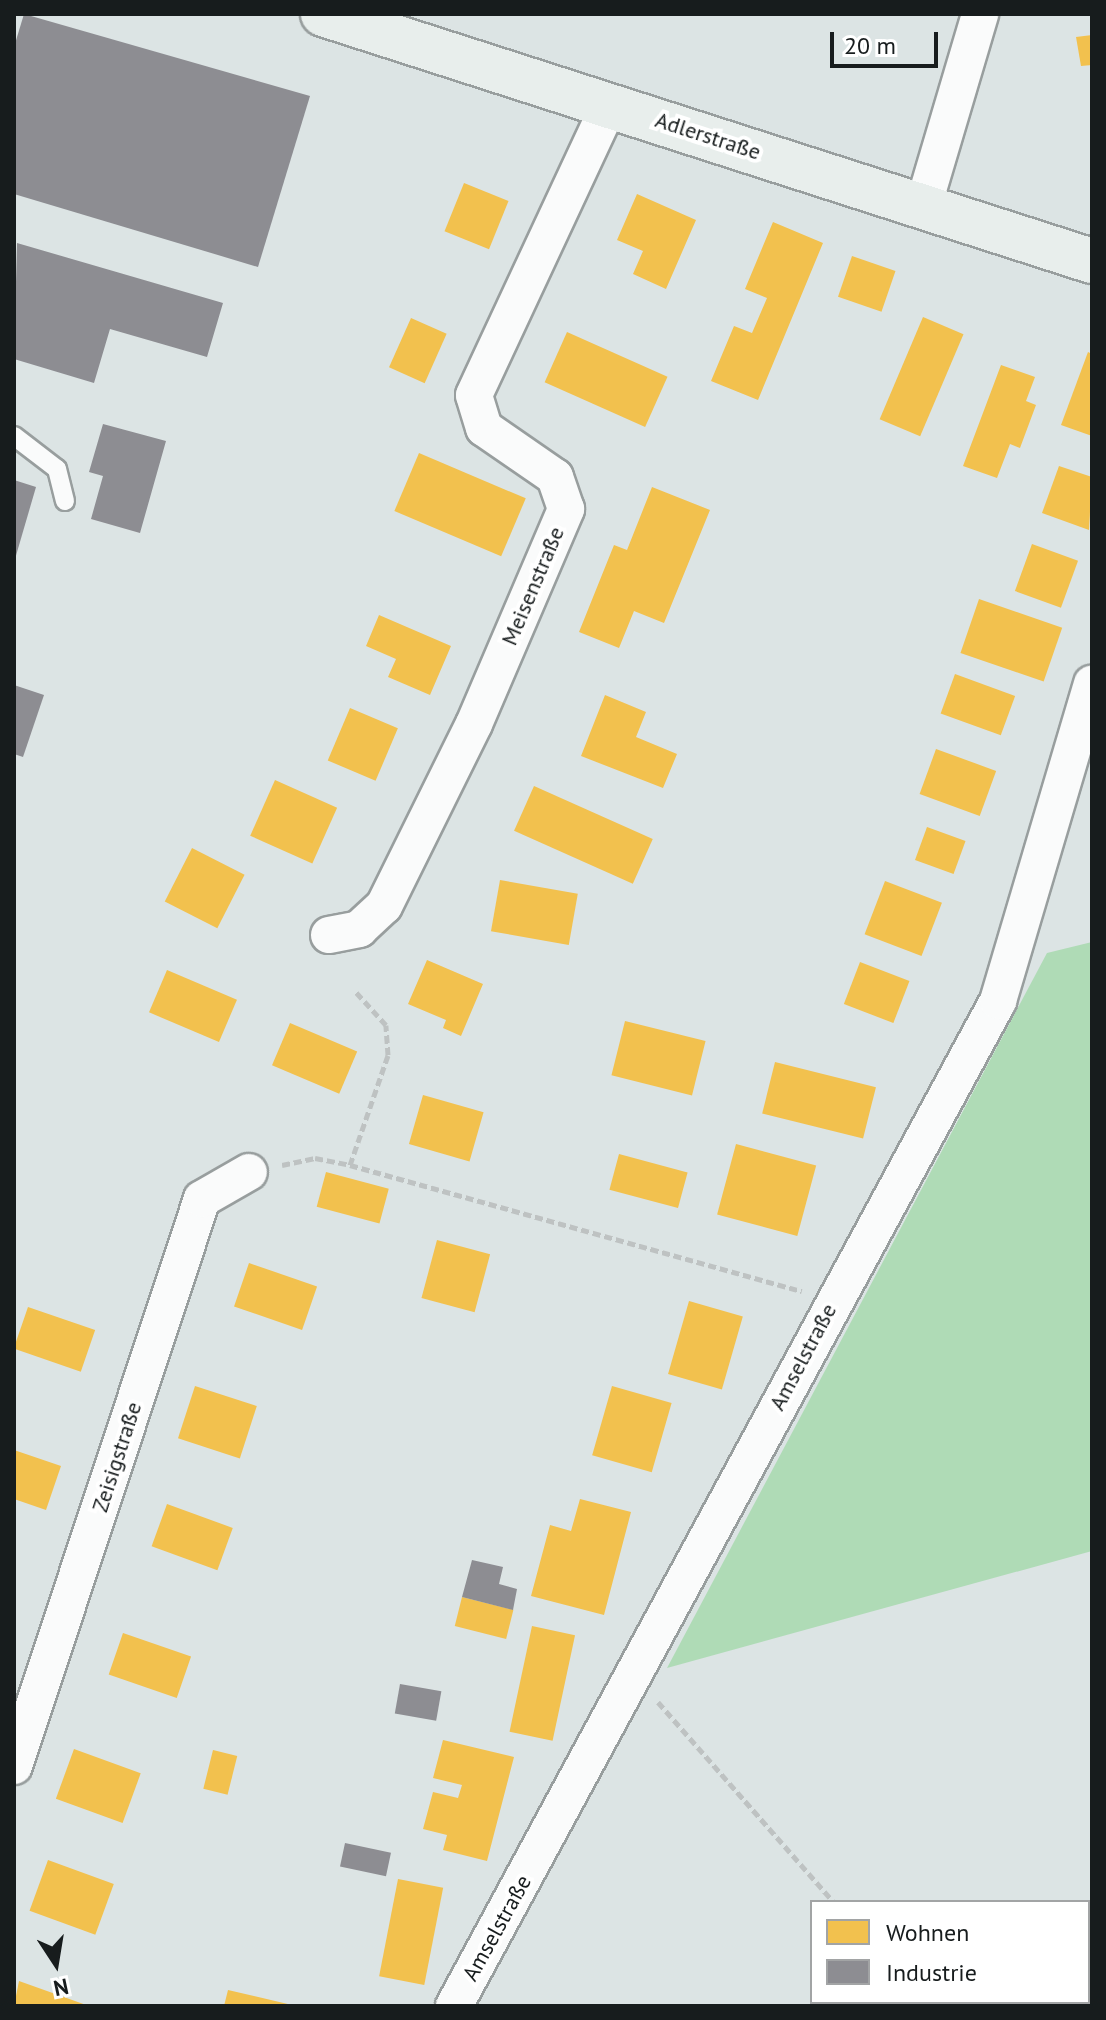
<!DOCTYPE html>
<meta charset="utf-8">
<style>
body{margin:0}
#map{position:relative;width:1106px;height:2020px;overflow:hidden;background:#dce4e4;font-family:"PT Sans",sans-serif}
div>[style]{position:absolute}
[style*='--x']{left:calc(var(--x)*1px);top:calc(var(--y)*1px);width:calc(var(--w)*1px);rotate:calc(var(--a)*1deg)}
.green>*{inset:0;background:#afdbb6}
.homes>*{inset:0;background:#f2c14e;transform-origin:0 0}
.industry>*{inset:0;background:#8d8d92;transform-origin:0 0}
.path>*{height:5px;margin-top:-2.5px;transform-origin:0;background:repeating-linear-gradient(90deg,#bec2c2 0 8px,transparent 0 12px)}
.roads{filter:drop-shadow(2px 0 #989e9e) drop-shadow(-2px 0 #989e9e) drop-shadow(0 2px #989e9e) drop-shadow(0 -2px #989e9e)}
.lane>*{height:18px;margin:-9px;padding:0 9px;transform-origin:9px;border-radius:9px;background:#fafbfb}
.street>*{height:36px;margin:-18px;padding:0 18px;transform-origin:18px;border-radius:18px;background:#fafbfb}
.secondary>*{height:44px;margin:-22px;padding:0 22px;transform-origin:22px;border-radius:22px;background:#e8eeec}
span{translate:-50% -50%;white-space:nowrap;text-align:center;line-height:1.15;-webkit-text-stroke:8px #fff;paint-order:stroke}
.street-label{font-size:22px;color:#171c1d}
.frame{position:absolute;inset:0;border:16px solid #171c1d;pointer-events:none}
.legend{position:absolute;left:810px;top:1900px;width:280px;height:104px;box-sizing:border-box;background:#fff;border:2px solid #a2a4a5;margin:0;padding:10px 14px;list-style:none;font-size:24px;color:#171c1d}
.legend li{display:flex;align-items:center;gap:16px;height:40px}
.legend b{width:40px;border:2px solid #a2a4a5}
.north{position:absolute;left:16px;top:1924px;width:80px;height:80px;-webkit-text-stroke:6px #fff;paint-order:stroke;rotate:168deg;font-size:22px;font-weight:700;line-height:32px;text-align:center;color:#171c1d}
.north::after{content:'';display:block;margin:auto;width:28px;height:36px;background:#171c1d;clip-path:polygon(50% 0,100% 100%,50% 72%,0 100%)}
.scale{position:absolute;left:830px;top:32px;width:108px;height:36px;box-sizing:border-box;border:4px solid #171c1d;border-top:0;padding-left:10px;font-size:24px;line-height:28px;white-space:nowrap;color:#171c1d;-webkit-text-stroke:6px #fff;paint-order:stroke}
</style>
<div id="map">
<div class="green">
<div style="clip-path:polygon(1092px 942px,1092px 1551px,667px 1668px,1047px 953px)"></div>
</div>
<div class="homes">
<div style="clip-path:polygon(1092px 35px,1092px 65px,1081px 66px,1076px 37px)"></div>
<div style="left:464px;top:183px;width:48px;height:52px;rotate:22deg"></div>
<div style="clip-path:polygon(637px 194px,696px 220px,666px 289px,633px 274px,643px 251px,617px 240px)"></div>
<div style="clip-path:polygon(773px 222px,823px 243px,758px 400px,711px 381px,734px 326px,752px 333px,767px 298px,745px 289px)"></div>
<div style="left:852px;top:256px;width:46px;height:43px;rotate:19deg"></div>
<div style="left:923px;top:317px;width:44px;height:111px;rotate:23deg"></div>
<div style="left:411px;top:318px;width:39px;height:54px;rotate:24deg"></div>
<div style="left:567px;top:332px;width:110px;height:55px;rotate:24deg"></div>
<div style="clip-path:polygon(1088px 352px,1092px 354px,1092px 436px,1061px 425px)"></div>
<div style="clip-path:polygon(1001px 365px,1035px 377px,1026px 401px,1036px 405px,1020px 448px,1010px 444px,997px 478px,963px 466px)"></div>
<div style="left:419px;top:453px;width:116px;height:63px;rotate:23deg"></div>
<div style="clip-path:polygon(1059px 466px,1092px 477px,1089px 530px,1042px 513px)"></div>
<div style="clip-path:polygon(652px 487px,710px 510px,664px 623px,634px 611px,619px 648px,579px 632px,614px 545px,627px 550px)"></div>
<div style="left:1032px;top:544px;width:49px;height:50px;rotate:20deg"></div>
<div style="left:979px;top:599px;width:88px;height:57px;rotate:19deg"></div>
<div style="clip-path:polygon(379px 615px,451px 646px,430px 695px,388px 677px,396px 659px,366px 646px)"></div>
<div style="left:955px;top:674px;width:64px;height:42px;rotate:20deg"></div>
<div style="clip-path:polygon(605px 695px,646px 712px,636px 737px,677px 754px,663px 788px,581px 756px)"></div>
<div style="left:350px;top:708px;width:52px;height:57px;rotate:23deg"></div>
<div style="left:936px;top:749px;width:64px;height:48px;rotate:20deg"></div>
<div style="left:275px;top:780px;width:68px;height:61px;rotate:24deg"></div>
<div style="left:534px;top:786px;width:130px;height:49px;rotate:24deg"></div>
<div style="left:927px;top:827px;width:41px;height:35px;rotate:20deg"></div>
<div style="left:192px;top:848px;width:59px;height:60px;rotate:27deg"></div>
<div style="left:500px;top:880px;width:79px;height:52px;rotate:10deg"></div>
<div style="left:885px;top:881px;width:61px;height:57px;rotate:21deg"></div>
<div style="clip-path:polygon(427px 960px,483px 984px,461px 1036px,443px 1028px,446px 1020px,408px 1004px)"></div>
<div style="left:860px;top:962px;width:53px;height:45px;rotate:21deg"></div>
<div style="left:167px;top:970px;width:76px;height:46px;rotate:23deg"></div>
<div style="left:625px;top:1021px;width:83px;height:56px;rotate:14deg"></div>
<div style="left:290px;top:1023px;width:73px;height:46px;rotate:23deg"></div>
<div style="left:775px;top:1062px;width:104px;height:53px;rotate:14deg"></div>
<div style="left:423px;top:1095px;width:63px;height:51px;rotate:16deg"></div>
<div style="left:736px;top:1144px;width:83px;height:73px;rotate:15deg"></div>
<div style="left:619px;top:1154px;width:71px;height:37px;rotate:15deg"></div>
<div style="left:326px;top:1172px;width:65px;height:36px;rotate:15deg"></div>
<div style="left:437px;top:1240px;width:55px;height:60px;rotate:15deg"></div>
<div style="left:249px;top:1263px;width:72px;height:46px;rotate:19deg"></div>
<div style="left:689px;top:1301px;width:56px;height:76px;rotate:16deg"></div>
<div style="left:28px;top:1307px;width:71px;height:44px;rotate:19deg"></div>
<div style="left:195px;top:1386px;width:65px;height:55px;rotate:18deg"></div>
<div style="left:612px;top:1386px;width:62px;height:72px;rotate:16deg"></div>
<div style="clip-path:polygon(14px 1450px,61px 1466px,46px 1510px,14px 1499px)"></div>
<div style="clip-path:polygon(580px 1499px,631px 1512px,604px 1615px,531px 1596px,550px 1525px,571px 1531px)"></div>
<div style="left:167px;top:1504px;width:70px;height:45px;rotate:20deg"></div>
<div style="left:462px;top:1597px;width:53px;height:30px;rotate:14deg"></div>
<div style="left:532px;top:1626px;width:44px;height:108px;rotate:12deg"></div>
<div style="left:123px;top:1633px;width:72px;height:44px;rotate:19deg"></div>
<div style="clip-path:polygon(443px 1740px,514px 1757px,487px 1861px,443px 1850px,447px 1835px,423px 1829px,433px 1792px,458px 1798px,462px 1785px,433px 1778px)"></div>
<div style="left:74px;top:1749px;width:71px;height:53px;rotate:20deg"></div>
<div style="left:213px;top:1750px;width:25px;height:40px;rotate:14deg"></div>
<div style="left:48px;top:1860px;width:70px;height:54px;rotate:20deg"></div>
<div style="left:398px;top:1879px;width:46px;height:99px;rotate:11deg"></div>
<div style="clip-path:polygon(19px 1981px,89px 2006px,14px 2006px)"></div>
<div style="clip-path:polygon(228px 1990px,292px 2005px,292px 2006px,224px 2006px)"></div>
</div>
<div class="industry">
<div style="clip-path:polygon(24px 14px,310px 96px,258px 267px,14px 194px,14px 47px)"></div>
<div style="clip-path:polygon(17px 243px,223px 303px,207px 357px,110px 329px,94px 383px,14px 359px)"></div>
<div style="clip-path:polygon(103px 424px,166px 441px,140px 533px,91px 519px,103px 476px,89px 472px)"></div>
<div style="clip-path:polygon(14px 480px,36px 487px,15px 559px,14px 559px)"></div>
<div style="clip-path:polygon(14px 685px,44px 695px,23px 757px,14px 754px)"></div>
<div style="clip-path:polygon(472px 1560px,503px 1567px,499px 1584px,517px 1589px,513px 1610px,462px 1597px)"></div>
<div style="left:400px;top:1684px;width:42px;height:30px;rotate:10deg"></div>
<div style="left:345px;top:1843px;width:47px;height:24px;rotate:12deg"></div>
</div>
<div class="path">
<div style="--x:282;--y:1165;--w:34;--a:-12"></div>
<div style="--x:315;--y:1158;--w:36;--a:11"></div>
<div style="--x:350;--y:1165;--w:469;--a:15.6"></div>
<div style="--x:350;--y:1165;--w:116;--a:-70.9"></div>
<div style="--x:388;--y:1055;--w:30;--a:-94"></div>
<div style="--x:386;--y:1025;--w:45;--a:-132.3"></div>
<div style="--x:658;--y:1702;--w:266;--a:48.7"></div>
<div style="--x:923;--y:2002;--w:5;--a:53"></div>
</div>
<div class="roads">
<div class="lane">
<div style="--x:14;--y:436;--w:54;--a:37.5"></div>
<div style="--x:57;--y:469;--w:33;--a:76"></div>
</div>
<div class="street">
<div style="--x:923;--y:207;--w:201;--a:-73.5"></div>
<div style="--x:329;--y:935;--w:31;--a:-11"></div>
<div style="--x:359;--y:929;--w:34;--a:-43"></div>
<div style="--x:384;--y:906;--w:203;--a:-63.7"></div>
<div style="--x:474;--y:724;--w:234;--a:-66.8"></div>
<div style="--x:566;--y:509;--w:34;--a:-109"></div>
<div style="--x:555;--y:477;--w:86;--a:-145.4"></div>
<div style="--x:484;--y:428;--w:34;--a:-107"></div>
<div style="--x:474;--y:395;--w:322;--a:-65"></div>
<div style="--x:14;--y:1766;--w:597;--a:-71.66"></div>
<div style="--x:202;--y:1199;--w:54;--a:-29.9"></div>
<div style="--x:454;--y:2006;--w:1143;--a:-61.57"></div>
<div style="--x:998;--y:1001;--w:331;--a:-73.5"></div>
</div>
<div class="secondary">
<div style="--x:323;--y:14;--w:808;--a:17.81"></div>
</div>
</div>
<div class="street-label">
<span style="left:708px;top:136px;rotate:18deg">Adlerstraße</span>
<span style="left:533px;top:586px;rotate:-67deg">Meisenstraße</span>
<span style="left:803px;top:1357px;rotate:-62deg">Amselstraße</span>
<span style="left:117px;top:1457px;rotate:-72deg">Zeisigstraße</span>
<span style="left:497px;top:1928px;rotate:-61deg">Amselstraße</span>
</div>
<div class="frame"></div>
<ul class="legend">
<li><b style="height:22px;background:#f2c14e"></b>Wohnen</li>
<li><b style="height:22px;background:#8d8d92"></b>Industrie</li>
</ul>
<div class="north">N</div>
<div class="scale">20 m</div>
</div>
